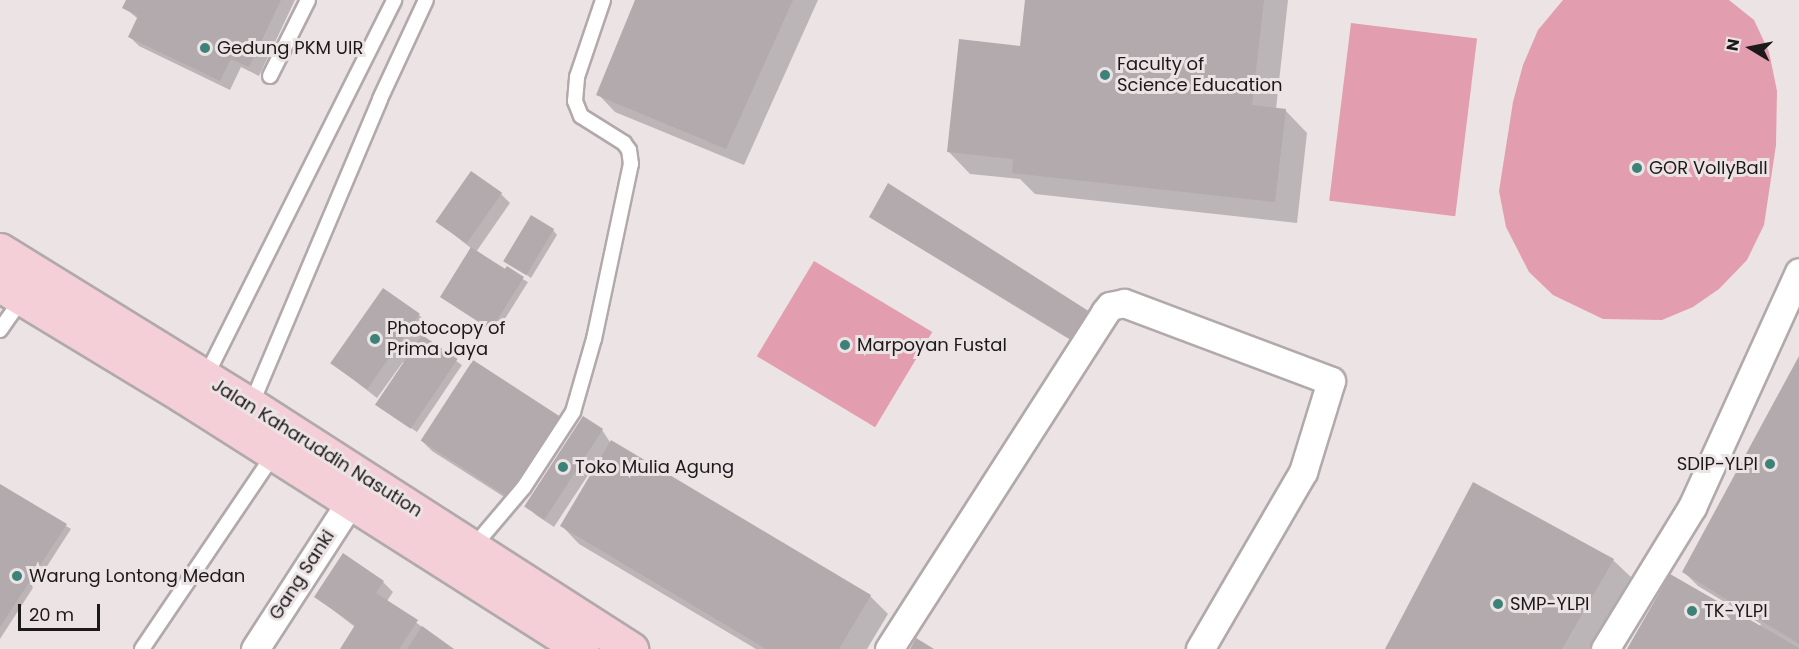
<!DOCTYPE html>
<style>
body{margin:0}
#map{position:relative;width:1799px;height:649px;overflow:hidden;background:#ece3e5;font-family:Poppins,sans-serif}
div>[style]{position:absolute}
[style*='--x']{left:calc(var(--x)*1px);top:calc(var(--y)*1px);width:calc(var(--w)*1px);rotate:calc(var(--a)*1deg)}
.green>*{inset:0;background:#e29eae;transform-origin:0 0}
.shadow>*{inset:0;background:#0003}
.building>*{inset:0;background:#b2aaac;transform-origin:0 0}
.roads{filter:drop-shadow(2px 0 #b1a9ab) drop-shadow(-2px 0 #b1a9ab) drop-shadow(0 2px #b1a9ab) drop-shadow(0 -2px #b1a9ab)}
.service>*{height:14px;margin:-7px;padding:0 7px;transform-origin:7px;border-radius:7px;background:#fff}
.minor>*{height:27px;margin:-13.5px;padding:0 13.5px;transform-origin:13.5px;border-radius:13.5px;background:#fff}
.trunk>*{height:33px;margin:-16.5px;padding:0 16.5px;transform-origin:16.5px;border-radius:16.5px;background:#f4cfd7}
.dots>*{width:16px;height:16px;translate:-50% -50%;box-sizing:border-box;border:3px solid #ece3e5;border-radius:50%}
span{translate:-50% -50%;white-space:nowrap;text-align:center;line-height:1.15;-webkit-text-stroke:6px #ece3e5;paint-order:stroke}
.poi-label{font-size:18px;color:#1c191a}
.left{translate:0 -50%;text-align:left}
.right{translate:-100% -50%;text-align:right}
.street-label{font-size:18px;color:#1c191a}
.north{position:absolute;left:1721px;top:18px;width:60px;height:60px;-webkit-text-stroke:4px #ece3e5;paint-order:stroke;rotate:280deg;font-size:16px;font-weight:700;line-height:24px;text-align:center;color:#1c191a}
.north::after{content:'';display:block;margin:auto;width:21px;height:27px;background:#1c191a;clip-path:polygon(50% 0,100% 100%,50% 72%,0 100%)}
.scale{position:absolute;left:18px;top:604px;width:82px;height:27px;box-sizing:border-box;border:3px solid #1c191a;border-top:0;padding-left:8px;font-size:18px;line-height:21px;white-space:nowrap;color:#1c191a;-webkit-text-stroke:4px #ece3e5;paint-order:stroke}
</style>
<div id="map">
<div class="green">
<div style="clip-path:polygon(1563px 0,1729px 0,1754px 20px,1769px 52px,1777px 91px,1776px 145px,1764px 225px,1747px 260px,1719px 289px,1693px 307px,1662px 320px,1603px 319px,1553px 295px,1529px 272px,1506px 227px,1499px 191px,1513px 102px,1523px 65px,1538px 30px)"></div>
<div style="left:1351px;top:23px;width:127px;height:179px;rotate:7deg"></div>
<div style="left:814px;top:261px;width:138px;height:111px;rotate:31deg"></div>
</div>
<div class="shadow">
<div style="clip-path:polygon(127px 0,295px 0,259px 76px,241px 67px,230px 90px,139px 46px,130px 37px,138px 19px,124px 7px)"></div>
<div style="clip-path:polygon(637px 0,818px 0,744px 165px,615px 112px,598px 94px)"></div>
<div style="clip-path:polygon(1026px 0,1288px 0,1276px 109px,1285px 110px,1307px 133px,1297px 223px,1035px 194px,1020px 179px,970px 174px,948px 151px,1021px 47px)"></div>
<div style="clip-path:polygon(889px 185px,1077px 344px,876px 221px,871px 217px)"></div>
<div style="clip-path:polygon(501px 194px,510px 203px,476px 252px,528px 282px,496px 333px,442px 297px,472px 249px,438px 222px)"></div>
<div style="clip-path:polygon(553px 230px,557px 235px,531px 278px,505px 260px)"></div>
<div style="clip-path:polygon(419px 315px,428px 325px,421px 336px,462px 365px,417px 432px,382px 409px,405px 363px,403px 362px,377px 398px,332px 363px)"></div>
<div style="clip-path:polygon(1799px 359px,1799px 649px,1629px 649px,1759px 627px,1761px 624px,1698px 586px,1684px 572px)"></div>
<div style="clip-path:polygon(561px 419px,571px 429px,520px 507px,432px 451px,422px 441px)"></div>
<div style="clip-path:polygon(602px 430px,610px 442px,870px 596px,888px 614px,867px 649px,756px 649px,579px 544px,562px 526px,594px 470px,592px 469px,554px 527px,536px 515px,526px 505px)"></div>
<div style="clip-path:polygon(0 486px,71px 529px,0 639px)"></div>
<div style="clip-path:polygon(1613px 560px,1631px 577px,1589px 649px,1387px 649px)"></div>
<div style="clip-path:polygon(383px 582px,393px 592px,387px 601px,452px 649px,341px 649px,355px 627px,316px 597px)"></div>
</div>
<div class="building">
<div style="clip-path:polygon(126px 0,281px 0,249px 67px,231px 59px,220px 81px,128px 37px,138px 16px,122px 8px)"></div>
<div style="clip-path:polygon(635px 0,793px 0,726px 149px,596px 95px)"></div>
<div style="clip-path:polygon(1025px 0,1264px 0,1252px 105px,1286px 109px,1275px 202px,1012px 173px,1013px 159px,947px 152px,959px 39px,1020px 46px)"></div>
<div style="left:471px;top:171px;width:38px;height:62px;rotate:35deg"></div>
<div style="clip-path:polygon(888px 183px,1090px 312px,1072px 340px,869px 217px)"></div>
<div style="left:531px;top:215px;width:27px;height:54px;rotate:31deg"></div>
<div style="clip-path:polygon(471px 247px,505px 269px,507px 266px,524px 277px,491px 330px,440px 297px)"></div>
<div style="left:383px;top:288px;width:45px;height:92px;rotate:35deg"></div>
<div style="left:422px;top:335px;width:43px;height:84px;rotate:34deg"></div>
<div style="clip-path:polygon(1799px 356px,1799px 644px,1682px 572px)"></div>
<div style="left:473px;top:360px;width:106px;height:96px;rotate:33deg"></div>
<div style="left:583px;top:416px;width:24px;height:108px;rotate:33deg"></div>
<div style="clip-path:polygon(611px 440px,871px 595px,839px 649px,766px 649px,560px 526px)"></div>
<div style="clip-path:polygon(1473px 482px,1614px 559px,1562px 649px,1385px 649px)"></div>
<div style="clip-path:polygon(0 484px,67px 524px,0 627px)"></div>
<div style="clip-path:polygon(343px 553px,384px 581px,376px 593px,418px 620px,399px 649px,340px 649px,355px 625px,314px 597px)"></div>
<div style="clip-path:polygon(1670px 574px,1799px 648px,1799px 649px,1627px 649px)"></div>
<div style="clip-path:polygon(422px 626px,454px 649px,407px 649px)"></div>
<div style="clip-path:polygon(916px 638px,934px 649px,910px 649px)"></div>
</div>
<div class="roads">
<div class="service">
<div style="--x:270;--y:76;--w:85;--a:-63.4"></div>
<div style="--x:0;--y:330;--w:39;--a:-55"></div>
<div style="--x:205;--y:378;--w:423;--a:-63.4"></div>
<div style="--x:251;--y:405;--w:332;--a:-67.1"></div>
<div style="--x:380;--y:99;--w:109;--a:-65.1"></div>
<div style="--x:474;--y:546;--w:77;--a:-49.7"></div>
<div style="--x:524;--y:487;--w:90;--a:-56.8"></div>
<div style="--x:573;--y:412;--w:76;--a:-74"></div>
<div style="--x:594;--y:339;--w:179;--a:-78.1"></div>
<div style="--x:631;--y:164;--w:14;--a:-98"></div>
<div style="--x:629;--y:150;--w:9;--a:-126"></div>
<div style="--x:624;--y:143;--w:51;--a:-147.9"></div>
<div style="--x:581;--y:116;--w:16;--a:-112"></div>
<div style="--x:575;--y:101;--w:24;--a:-85"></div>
<div style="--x:577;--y:77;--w:81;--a:-71.3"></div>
<div style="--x:142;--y:649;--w:235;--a:-55.9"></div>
</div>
<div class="minor">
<div style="--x:255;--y:649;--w:175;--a:-57.1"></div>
<div style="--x:889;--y:649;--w:400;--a:-57.3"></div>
<div style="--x:1105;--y:312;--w:8;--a:-50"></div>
<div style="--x:1110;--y:306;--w:14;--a:-12"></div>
<div style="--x:1124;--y:303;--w:221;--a:20.6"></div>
<div style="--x:1331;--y:381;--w:95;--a:107.1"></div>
<div style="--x:1303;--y:472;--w:205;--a:120.2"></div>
<div style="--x:1605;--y:649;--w:167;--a:-58.5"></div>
<div style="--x:1692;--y:507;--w:258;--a:-65.5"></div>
</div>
<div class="trunk">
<div style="--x:0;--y:250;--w:295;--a:31.7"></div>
<div style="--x:251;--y:405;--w:452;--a:32.7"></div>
<div style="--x:0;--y:285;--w:214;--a:31.2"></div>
<div style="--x:183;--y:396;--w:472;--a:32.4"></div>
</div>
</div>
<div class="dots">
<div style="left:205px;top:48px;background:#3c8278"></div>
<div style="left:1105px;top:75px;background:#3c8278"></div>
<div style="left:1637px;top:168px;background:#3c8278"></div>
<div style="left:375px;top:339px;background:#3c8278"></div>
<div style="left:845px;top:345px;background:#3c8278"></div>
<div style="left:1770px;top:464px;background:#3c8278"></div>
<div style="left:563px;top:467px;background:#3c8278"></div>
<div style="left:17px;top:576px;background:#3c8278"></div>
<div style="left:1498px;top:604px;background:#3c8278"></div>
<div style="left:1692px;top:611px;background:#3c8278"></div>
</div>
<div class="poi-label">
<span class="left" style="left:217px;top:48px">Gedung PKM UIR</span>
<span class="left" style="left:1117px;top:75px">Faculty of<br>Science Education</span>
<span class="left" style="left:1649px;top:168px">GOR VollyBall</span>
<span class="left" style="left:387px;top:339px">Photocopy of<br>Prima Jaya</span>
<span class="left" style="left:857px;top:345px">Marpoyan Fustal</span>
<span class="right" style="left:1758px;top:464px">SDIP-YLPI</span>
<span class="left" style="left:575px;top:467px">Toko Mulia Agung</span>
<span class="left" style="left:29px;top:576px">Warung Lontong Medan</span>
<span class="left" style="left:1510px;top:604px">SMP-YLPI</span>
<span class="left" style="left:1704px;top:611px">TK-YLPI</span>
</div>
<div class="street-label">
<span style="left:317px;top:448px;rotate:32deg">Jalan Kaharuddin Nasution</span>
<span style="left:302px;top:575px;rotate:-57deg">Gang Sanki</span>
</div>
<div class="north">N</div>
<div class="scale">20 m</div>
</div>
